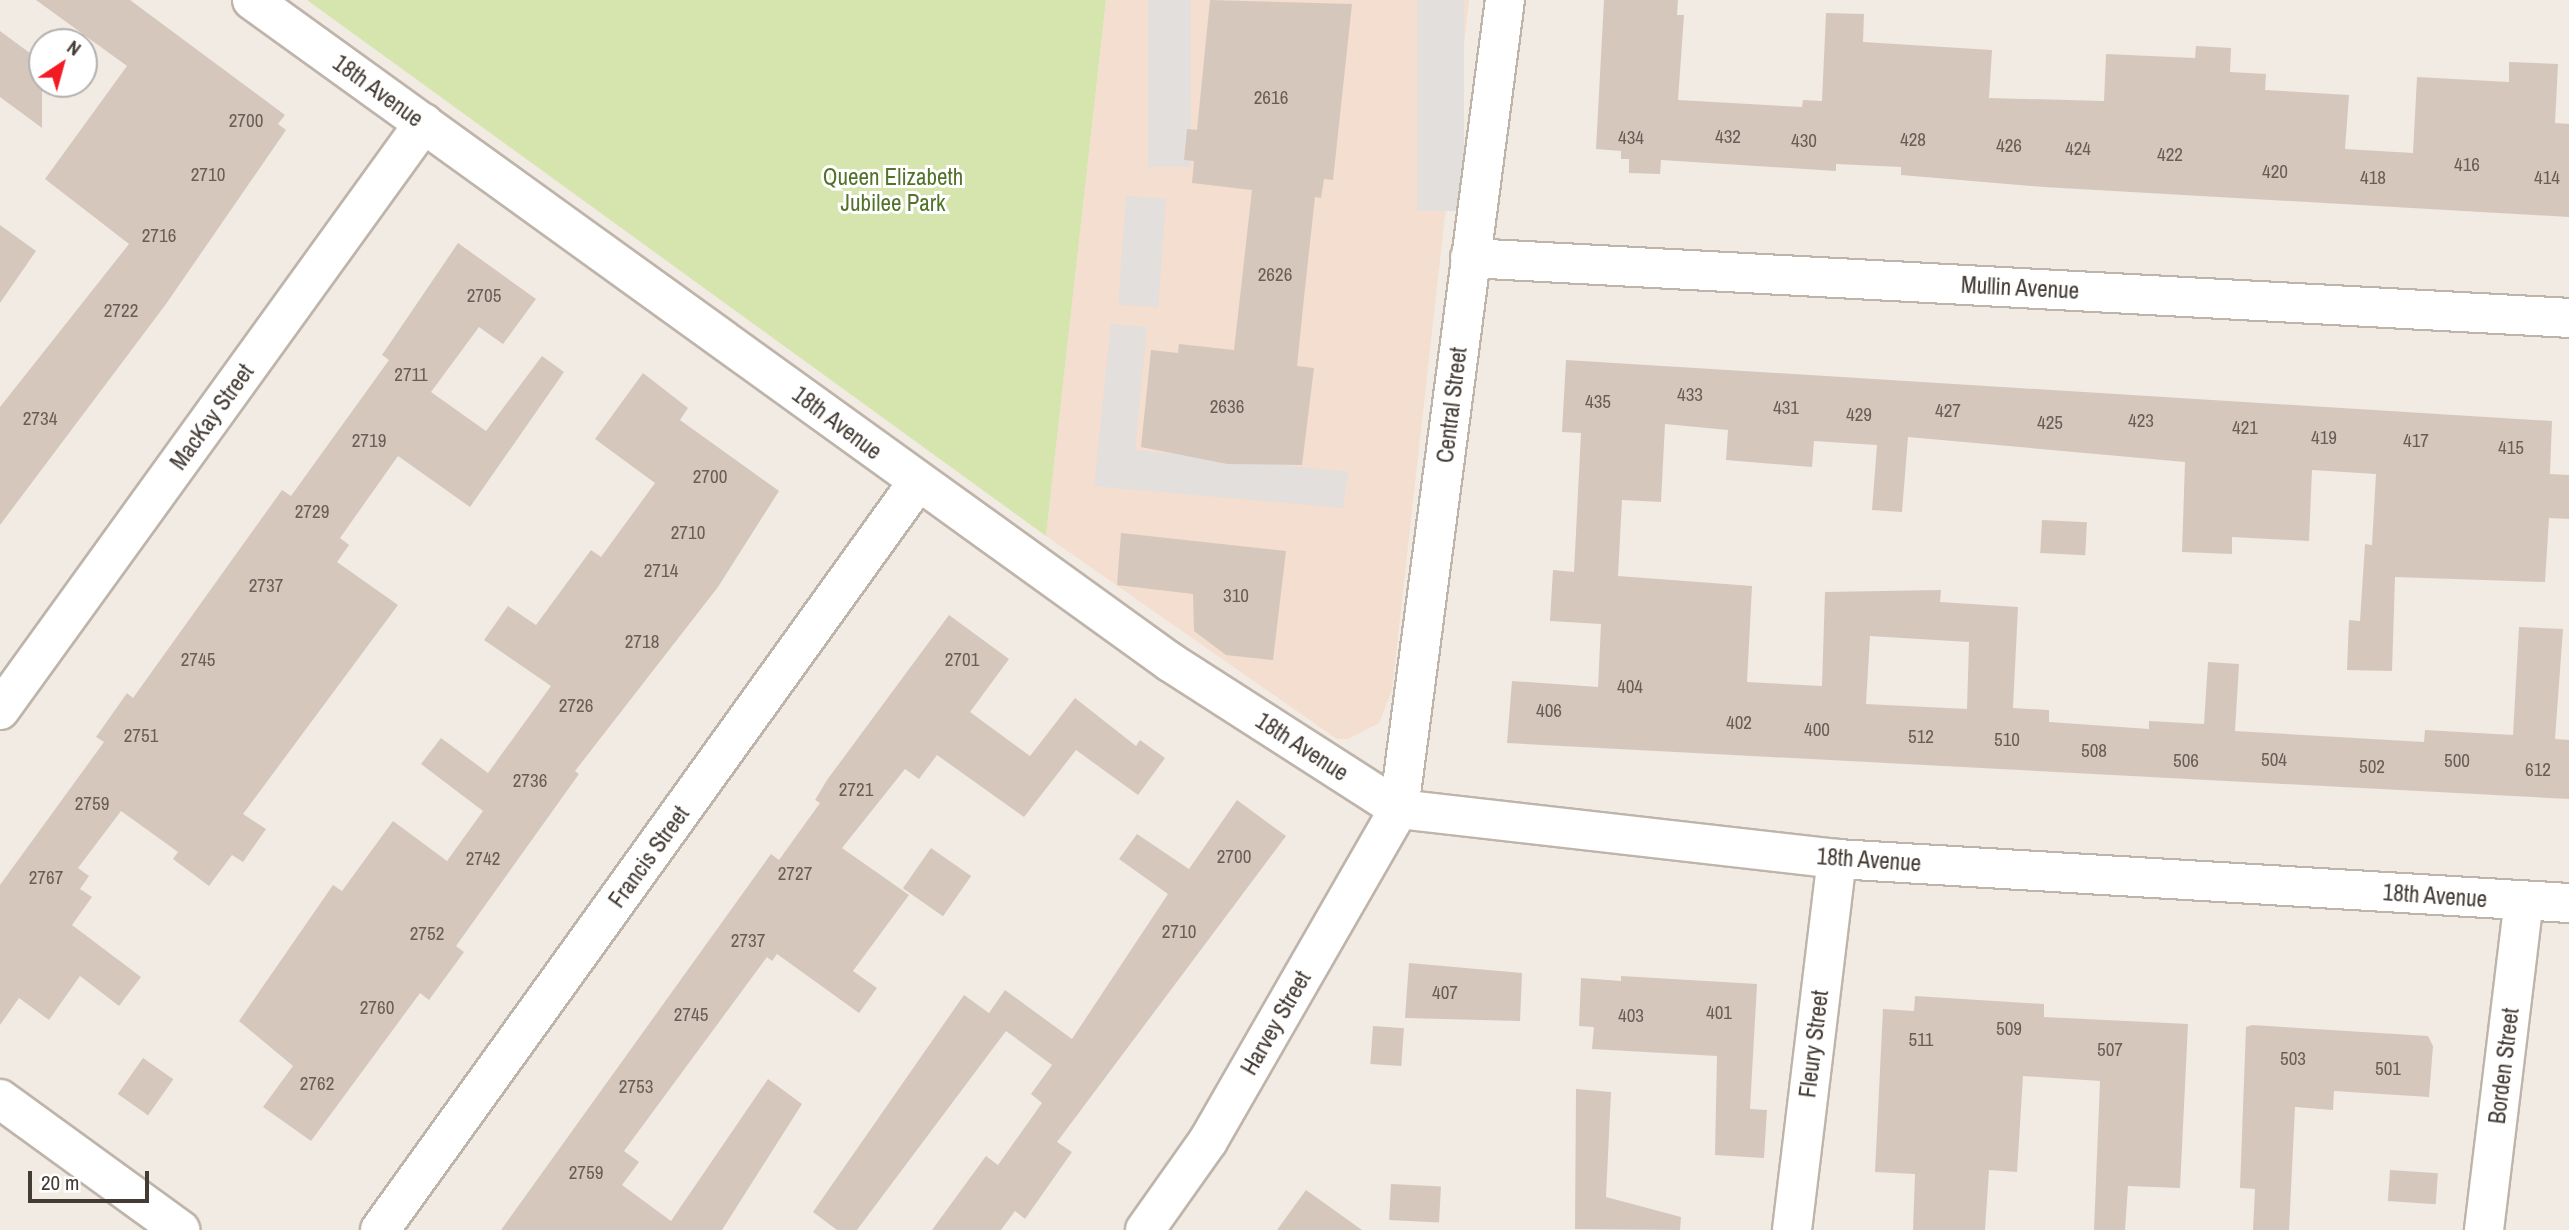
<!DOCTYPE html>
<style>
body{margin:0}
#map{position:relative;width:2569px;height:1230px;overflow:hidden;background:#f1ebe4;font-family:"Archivo Narrow",sans-serif}
div>[style]{position:absolute}
[style*='--x']{left:calc(var(--x)*1px);top:calc(var(--y)*1px);width:calc(var(--w)*1px);rotate:calc(var(--a)*1deg)}
.commercial>*{inset:0;background:#f3decf}
.green>*{inset:0;background:#d6e5ae}
.parking>*{inset:0;background:#e2dfdd;transform-origin:0 0}
.building>*{inset:0;background:#d6c7bd;transform-origin:0 0}
.roads{filter:drop-shadow(2px 0 #bfb4aa) drop-shadow(-2px 0 #bfb4aa) drop-shadow(0 2px #bfb4aa) drop-shadow(0 -2px #bfb4aa)}
.minor>*{height:38px;margin:-19px;padding:0 19px;transform-origin:19px;border-radius:19px;background:#fff}
span{translate:-50% -50%;white-space:nowrap;text-align:center;line-height:1.15;-webkit-text-stroke:6px #fff;paint-order:stroke}
.number-label{font-size:19px;color:#685e56}
.number-label span{-webkit-text-stroke-width:0}
.street-label{font-size:23px;color:#433b34}
.park-label{font-size:23px;color:#53722a}
.north{position:absolute;left:28px;top:28px;width:70px;height:70px;box-sizing:border-box;background:#fff;border:2px solid #b4b1ae;border-radius:50%;rotate:36deg;font-size:19px;font-weight:700;line-height:28px;text-align:center;color:#433b34}
.north::after{content:'';display:block;margin:auto;width:24px;height:32px;background:#f21b23;clip-path:polygon(50% 0,100% 100%,50% 72%,0 100%)}
.scale{position:absolute;left:28px;top:1171px;width:121px;height:32px;box-sizing:border-box;border:4px solid #433b34;border-top:0;padding-left:9px;font-size:21px;line-height:24px;white-space:nowrap;color:#433b34;-webkit-text-stroke:5px #fff;paint-order:stroke}
</style>
<div id="map">
<div class="commercial">
<div style="clip-path:polygon(1106px 0,1469px 0,1392px 690px,1379px 723px,1348px 739px,1337px 739px,1046px 536px)"></div>
</div>
<div class="green">
<div style="clip-path:polygon(307px 0,1106px 0,1046px 536px)"></div>
</div>
<div class="parking">
<div style="left:1148px;top:0;width:43px;height:167px"></div>
<div style="left:1417px;top:0;width:47px;height:211px"></div>
<div style="left:1126px;top:196px;width:40px;height:109px;rotate:4deg"></div>
<div style="clip-path:polygon(1111px 324px,1147px 327px,1135px 450px,1348px 472px,1343px 508px,1094px 486px)"></div>
</div>
<div class="building">
<div style="clip-path:polygon(36px 0,130px 0,285px 115px,278px 124px,286px 130px,166px 304px,0 525px,0 407px,129px 244px,45px 179px,127px 66px)"></div>
<div style="clip-path:polygon(1210px 0,1352px 4px,1333px 180px,1324px 179px,1321px 198px,1315px 197px,1305px 288px,1297px 366px,1314px 368px,1302px 465px,1227px 464px,1141px 447px,1151px 350px,1178px 353px,1179px 344px,1234px 350px,1252px 190px,1192px 183px,1194px 161px,1184px 160px,1187px 129px,1197px 130px)"></div>
<div style="clip-path:polygon(1604px 0,1678px 0,1677px 15px,1684px 15px,1678px 100px,1802px 107px,1803px 100px,1822px 101px,1826px 13px,1864px 14px,1863px 42px,1992px 50px,1989px 98px,2104px 101px,2106px 54px,2195px 58px,2196px 46px,2231px 48px,2230px 72px,2266px 74px,2265px 90px,2349px 95px,2345px 149px,2413px 153px,2417px 77px,2509px 82px,2509px 62px,2558px 64px,2555px 123px,2569px 124px,2569px 217px,2044px 187px,1901px 175px,1901px 167px,1836px 164px,1836px 171px,1661px 160px,1660px 174px,1629px 173px,1629px 159px,1621px 159px,1621px 151px,1596px 149px)"></div>
<div style="clip-path:polygon(0 31px,42px 62px,42px 128px,0 97px)"></div>
<div style="clip-path:polygon(0 225px,36px 251px,0 303px)"></div>
<div style="clip-path:polygon(458px 243px,536px 299px,503px 344px,479px 327px,431px 392px,486px 431px,542px 356px,564px 372px,470px 507px,398px 456px,340px 538px,349px 545px,337px 562px,398px 605px,243px 814px,266px 829px,243px 862px,232px 855px,209px 886px,173px 859px,178px 852px,121px 811px,78px 868px,89px 876px,80px 889px,92px 897px,72px 925px,141px 977px,119px 1006px,80px 976px,49px 1020px,19px 998px,0 1025px,0 885px,104px 742px,96px 737px,127px 693px,133px 698px,282px 490px,291px 496px,389px 360px,382px 355px)"></div>
<div style="clip-path:polygon(evenodd,1566px 360px,2552px 421px,2550px 474px,2569px 475px,2569px 519px,2549px 518px,2545px 582px,2395px 577px,2392px 671px,2347px 670px,2349px 620px,2360px 621px,2365px 544px,2372px 545px,2376px 474px,2312px 470px,2309px 541px,2232px 537px,2232px 554px,2182px 552px,2185px 462px,1908px 437px,1902px 512px,1872px 510px,1877px 445px,1814px 441px,1812px 467px,1726px 460px,1728px 430px,1665px 424px,1661px 502px,1622px 500px,1618px 576px,1752px 586px,1747px 682px,1822px 686px,1825px 592px,1941px 590px,1940px 602px,2018px 607px,2013px 708px,2049px 710px,2049px 722px,2149px 729px,2149px 721px,2204px 724px,2208px 662px,2239px 664px,2235px 731px,2424px 742px,2425px 730px,2513px 735px,2519px 627px,2563px 629px,2555px 739px,2569px 740px,2569px 799px,1507px 743px,1512px 681px,1598px 687px,1601px 624px,1550px 621px,1553px 570px,1574px 572px,1581px 433px,1562px 432px,1566px 360px,1870px 636px,1969px 642px,1967px 709px,1866px 704px,1870px 636px)"></div>
<div style="clip-path:polygon(643px 373px,688px 408px,680px 420px,779px 491px,718px 587px,575px 771px,579px 774px,456px 946px,464px 952px,429px 1000px,420px 993px,311px 1141px,263px 1107px,293px 1066px,239px 1021px,333px 885px,342px 891px,393px 821px,447px 861px,483px 811px,421px 764px,441px 738px,488px 773px,551px 686px,484px 640px,508px 606px,536px 625px,591px 550px,601px 557px,655px 483px,595px 439px)"></div>
<div style="left:2042px;top:520px;width:45px;height:33px;rotate:3deg"></div>
<div style="clip-path:polygon(1121px 533px,1286px 551px,1273px 660px,1226px 655px,1194px 631px,1193px 594px,1117px 585px)"></div>
<div style="clip-path:polygon(949px 615px,1009px 659px,970px 712px,1030px 756px,1075px 698px,1136px 746px,1140px 740px,1165px 758px,1138px 795px,1076px 750px,1024px 817px,937px 755px,919px 779px,905px 769px,842px 848px,909px 895px,853px 971px,877px 988px,859px 1013px,777px 954px,772px 961px,767px 957px,624px 1151px,639px 1162px,622px 1185px,671px 1221px,768px 1079px,802px 1104px,722px 1230px,501px 1230px,771px 854px,779px 860px,820px 803px,815px 800px,827px 780px)"></div>
<div style="clip-path:polygon(1237px 800px,1286px 836px,1057px 1142px,1072px 1152px,1025px 1219px,1015px 1211px,1001px 1230px,932px 1230px,986px 1156px,998px 1165px,1042px 1103px,1031px 1094px,1052px 1065px,1006px 1031px,857px 1230px,837px 1230px,813px 1212px,964px 995px,989px 1013px,1005px 990px,1072px 1039px,1168px 894px,1119px 859px,1137px 834px,1189px 869px)"></div>
<div style="left:931px;top:848px;width:49px;height:49px;rotate:35deg"></div>
<div style="clip-path:polygon(1409px 963px,1522px 973px,1520px 1021px,1405px 1018px)"></div>
<div style="clip-path:polygon(1621px 976px,1757px 984px,1750px 1109px,1767px 1110px,1764px 1158px,1715px 1155px,1717px 1056px,1592px 1049px,1594px 1027px,1579px 1026px,1581px 978px,1621px 981px)"></div>
<div style="clip-path:polygon(1915px 996px,2044px 1004px,2044px 1017px,2188px 1024px,2180px 1188px,2128px 1186px,2125px 1230px,2094px 1230px,2100px 1081px,2023px 1076px,2017px 1172px,1989px 1170px,1985px 1230px,1913px 1230px,1915px 1174px,1875px 1172px,1883px 1009px,1914px 1011px)"></div>
<div style="clip-path:polygon(2252px 1025px,2428px 1036px,2433px 1046px,2429px 1097px,2334px 1091px,2333px 1110px,2295px 1107px,2289px 1230px,2253px 1230px,2255px 1189px,2240px 1188px,2246px 1027px)"></div>
<div style="left:1373px;top:1026px;width:31px;height:38px;rotate:4deg"></div>
<div style="left:143px;top:1058px;width:37px;height:44px;rotate:35deg"></div>
<div style="clip-path:polygon(1576px 1089px,1611px 1092px,1606px 1197px,1681px 1217px,1680px 1230px,1575px 1229px)"></div>
<div style="left:2390px;top:1170px;width:48px;height:31px;rotate:4deg"></div>
<div style="left:1391px;top:1184px;width:50px;height:36px;rotate:3deg"></div>
<div style="clip-path:polygon(1306px 1190px,1362px 1230px,1277px 1230px)"></div>
</div>
<div class="roads">
<div class="minor">
<div style="--x:252;--y:0;--w:1132;--a:35.8"></div>
<div style="--x:1170;--y:662;--w:272;--a:32.7"></div>
<div style="--x:1399;--y:809;--w:441;--a:6.5"></div>
<div style="--x:1837;--y:859;--w:733;--a:3.44"></div>
<div style="--x:1470;--y:258;--w:1101;--a:3.12"></div>
<div style="--x:0;--y:710;--w:724;--a:-54.16"></div>
<div style="--x:0;--y:1099;--w:223;--a:36"></div>
<div style="--x:380;--y:1230;--w:920;--a:-54.29"></div>
<div style="--x:1145;--y:1230;--w:109;--a:-54.7"></div>
<div style="--x:1208;--y:1141;--w:383;--a:-60.1"></div>
<div style="--x:1399;--y:809;--w:816;--a:-82.54"></div>
<div style="--x:1792;--y:1230;--w:374;--a:-83.1"></div>
<div style="--x:2484;--y:1230;--w:331;--a:-83.1"></div>
</div>
</div>
<div class="number-label">
<span style="left:1271px;top:98px">2616</span>
<span style="left:246px;top:121px">2700</span>
<span style="left:1728px;top:137px">432</span>
<span style="left:1631px;top:138px">434</span>
<span style="left:1913px;top:140px">428</span>
<span style="left:1804px;top:141px">430</span>
<span style="left:2009px;top:146px">426</span>
<span style="left:2078px;top:149px">424</span>
<span style="left:2170px;top:155px">422</span>
<span style="left:2467px;top:165px">416</span>
<span style="left:2275px;top:172px">420</span>
<span style="left:208px;top:175px">2710</span>
<span style="left:2373px;top:178px">418</span>
<span style="left:2547px;top:178px">414</span>
<span style="left:159px;top:236px">2716</span>
<span style="left:1275px;top:275px">2626</span>
<span style="left:484px;top:296px">2705</span>
<span style="left:121px;top:311px">2722</span>
<span style="left:411px;top:375px">2711</span>
<span style="left:1690px;top:395px">433</span>
<span style="left:1598px;top:402px">435</span>
<span style="left:1227px;top:407px">2636</span>
<span style="left:1786px;top:408px">431</span>
<span style="left:1948px;top:411px">427</span>
<span style="left:1859px;top:415px">429</span>
<span style="left:40px;top:419px">2734</span>
<span style="left:2141px;top:421px">423</span>
<span style="left:2050px;top:423px">425</span>
<span style="left:2245px;top:428px">421</span>
<span style="left:2324px;top:438px">419</span>
<span style="left:369px;top:441px">2719</span>
<span style="left:2416px;top:441px">417</span>
<span style="left:2511px;top:448px">415</span>
<span style="left:710px;top:477px">2700</span>
<span style="left:312px;top:512px">2729</span>
<span style="left:688px;top:533px">2710</span>
<span style="left:661px;top:571px">2714</span>
<span style="left:266px;top:586px">2737</span>
<span style="left:1236px;top:596px">310</span>
<span style="left:642px;top:642px">2718</span>
<span style="left:198px;top:660px">2745</span>
<span style="left:962px;top:660px">2701</span>
<span style="left:1630px;top:687px">404</span>
<span style="left:576px;top:706px">2726</span>
<span style="left:1549px;top:711px">406</span>
<span style="left:1739px;top:723px">402</span>
<span style="left:1817px;top:730px">400</span>
<span style="left:141px;top:736px">2751</span>
<span style="left:1921px;top:737px">512</span>
<span style="left:2007px;top:740px">510</span>
<span style="left:2094px;top:751px">508</span>
<span style="left:2274px;top:760px">504</span>
<span style="left:2186px;top:761px">506</span>
<span style="left:2457px;top:761px">500</span>
<span style="left:2372px;top:767px">502</span>
<span style="left:2538px;top:770px">612</span>
<span style="left:530px;top:781px">2736</span>
<span style="left:856px;top:790px">2721</span>
<span style="left:92px;top:804px">2759</span>
<span style="left:1234px;top:857px">2700</span>
<span style="left:483px;top:859px">2742</span>
<span style="left:795px;top:874px">2727</span>
<span style="left:46px;top:878px">2767</span>
<span style="left:1179px;top:932px">2710</span>
<span style="left:427px;top:934px">2752</span>
<span style="left:748px;top:941px">2737</span>
<span style="left:1445px;top:993px">407</span>
<span style="left:377px;top:1008px">2760</span>
<span style="left:1719px;top:1013px">401</span>
<span style="left:691px;top:1015px">2745</span>
<span style="left:1631px;top:1016px">403</span>
<span style="left:2009px;top:1029px">509</span>
<span style="left:1921px;top:1040px">511</span>
<span style="left:2110px;top:1050px">507</span>
<span style="left:2293px;top:1059px">503</span>
<span style="left:2388px;top:1069px">501</span>
<span style="left:317px;top:1084px">2762</span>
<span style="left:636px;top:1087px">2753</span>
<span style="left:586px;top:1173px">2759</span>
</div>
<div class="street-label">
<span style="left:378px;top:91px;rotate:36deg">18th Avenue</span>
<span style="left:2020px;top:288px;rotate:3deg">Mullin Avenue</span>
<span style="left:1452px;top:405px;rotate:-83deg">Central Street</span>
<span style="left:212px;top:417px;rotate:-54deg">MacKay Street</span>
<span style="left:837px;top:423px;rotate:37deg">18th Avenue</span>
<span style="left:1302px;top:747px;rotate:33deg">18th Avenue</span>
<span style="left:649px;top:857px;rotate:-54deg">Francis Street</span>
<span style="left:1869px;top:860px;rotate:4deg">18th Avenue</span>
<span style="left:2435px;top:896px;rotate:4deg">18th Avenue</span>
<span style="left:1276px;top:1023px;rotate:-60deg">Harvey Street</span>
<span style="left:1814px;top:1044px;rotate:-83deg">Fleury Street</span>
<span style="left:2504px;top:1066px;rotate:-83deg">Borden Street</span>
</div>
<div class="park-label">
<span style="left:893px;top:190px">Queen Elizabeth<br>Jubilee Park</span>
</div>
<div class="north">N</div>
<div class="scale">20 m</div>
</div>
